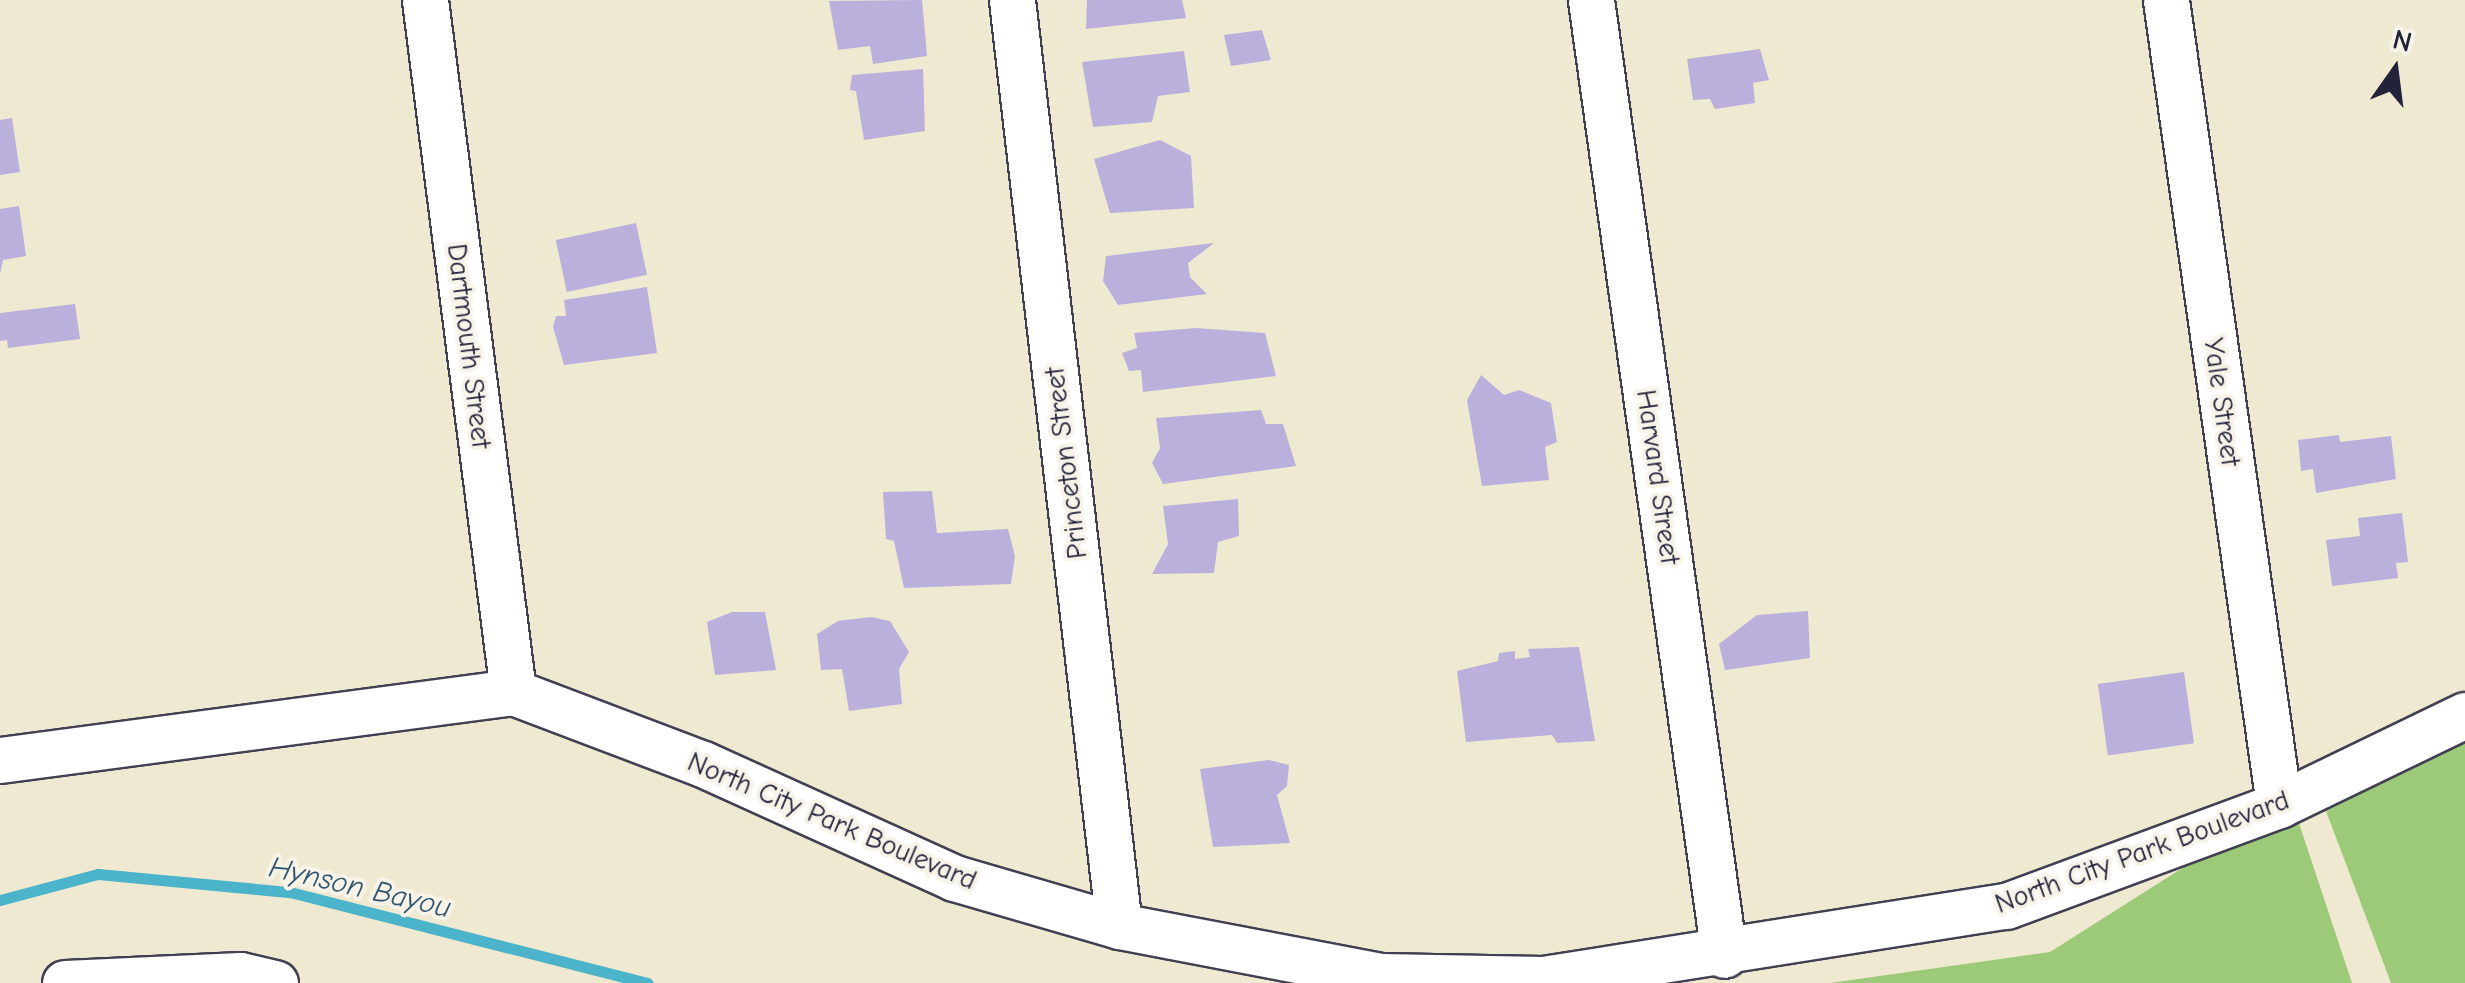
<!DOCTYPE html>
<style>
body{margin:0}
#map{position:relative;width:2465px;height:983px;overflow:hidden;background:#efe9d1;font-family:"Comic Neue",sans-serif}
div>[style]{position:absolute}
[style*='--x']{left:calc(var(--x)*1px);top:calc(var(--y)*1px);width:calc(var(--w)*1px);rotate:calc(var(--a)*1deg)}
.green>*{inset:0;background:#9cca78}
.stream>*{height:11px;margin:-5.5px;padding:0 5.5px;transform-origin:5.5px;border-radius:5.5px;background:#4bb3ca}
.building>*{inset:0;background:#bbb0dc;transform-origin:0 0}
.roads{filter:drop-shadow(2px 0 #414052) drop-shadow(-2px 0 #414052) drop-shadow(0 2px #414052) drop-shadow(0 -2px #414052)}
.minor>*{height:45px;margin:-22.5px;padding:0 22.5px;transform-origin:22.5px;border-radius:22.5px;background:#fff}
span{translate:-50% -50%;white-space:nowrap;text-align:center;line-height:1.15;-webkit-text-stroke:8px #f7f3e8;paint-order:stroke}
.street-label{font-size:28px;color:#22223b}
.water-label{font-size:30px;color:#30556d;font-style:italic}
.north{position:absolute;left:2345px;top:20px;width:100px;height:100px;-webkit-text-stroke:8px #f7f3e8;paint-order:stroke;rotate:14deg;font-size:28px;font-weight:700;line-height:40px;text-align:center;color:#22223b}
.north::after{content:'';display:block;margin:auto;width:35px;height:45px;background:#22223b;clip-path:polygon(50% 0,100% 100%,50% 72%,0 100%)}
</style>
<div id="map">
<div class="green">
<div style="clip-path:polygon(2465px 741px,2465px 983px,2391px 983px,2326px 811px)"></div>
<div style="clip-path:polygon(2291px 799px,2352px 983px,1830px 983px,2050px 952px)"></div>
</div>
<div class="stream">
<div style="--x:0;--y:900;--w:101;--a:-14.9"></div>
<div style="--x:98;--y:874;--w:193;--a:5.4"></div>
<div style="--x:290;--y:892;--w:369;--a:14.3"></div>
</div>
<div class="building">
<div style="clip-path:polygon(922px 0,927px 56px,873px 64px,870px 46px,838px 50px,829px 1px)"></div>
<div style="clip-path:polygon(1087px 0,1182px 0,1186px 18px,1086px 29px)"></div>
<div style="clip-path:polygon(1262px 30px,1271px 60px,1231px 66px,1224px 35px)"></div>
<div style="clip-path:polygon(1760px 49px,1769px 80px,1753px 83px,1755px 103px,1715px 109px,1710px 99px,1693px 100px,1687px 59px)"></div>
<div style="clip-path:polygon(1184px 51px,1190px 92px,1158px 96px,1152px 122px,1093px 127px,1082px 62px)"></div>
<div style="clip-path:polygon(923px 69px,925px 131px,864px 140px,856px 91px,850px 90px,852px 75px)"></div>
<div style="clip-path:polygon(12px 118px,20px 172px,0 175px,0 120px)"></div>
<div style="clip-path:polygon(1160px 140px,1191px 156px,1194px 208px,1110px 213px,1094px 159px)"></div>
<div style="clip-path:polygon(19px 206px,26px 256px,3px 260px,0 274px,0 209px)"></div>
<div style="left:636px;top:223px;width:53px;height:82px;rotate:78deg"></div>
<div style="clip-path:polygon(1214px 243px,1188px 263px,1190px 277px,1207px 294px,1118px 305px,1103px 281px,1106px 256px)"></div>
<div style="clip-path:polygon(647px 287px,657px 353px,564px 365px,553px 327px,556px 316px,566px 316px,564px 300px)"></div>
<div style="clip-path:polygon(75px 304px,80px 339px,8px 348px,7px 340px,0 341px,0 313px)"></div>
<div style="clip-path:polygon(1196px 328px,1265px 333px,1276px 376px,1143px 392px,1141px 370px,1129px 371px,1122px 353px,1137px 348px,1134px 333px)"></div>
<div style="clip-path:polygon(1481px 375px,1504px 395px,1519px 390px,1551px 403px,1557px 442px,1545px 447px,1549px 480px,1482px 486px,1467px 400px)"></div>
<div style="clip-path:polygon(1261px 410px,1266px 424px,1283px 424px,1296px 466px,1163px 484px,1152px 463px,1160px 448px,1156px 418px)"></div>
<div style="clip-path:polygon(2339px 435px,2340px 442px,2391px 436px,2396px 479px,2316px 493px,2313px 469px,2301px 471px,2298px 440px)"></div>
<div style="clip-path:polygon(932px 491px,937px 533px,1008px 529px,1015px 556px,1011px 584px,904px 588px,894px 541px,886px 539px,883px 492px)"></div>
<div style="clip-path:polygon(1238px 499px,1239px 536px,1218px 542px,1214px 573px,1152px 574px,1168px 544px,1163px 506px)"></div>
<div style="clip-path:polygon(2402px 513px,2408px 562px,2396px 563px,2398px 578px,2332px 586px,2326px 540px,2360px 536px,2358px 518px)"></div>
<div style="clip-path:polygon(1808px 611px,1810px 658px,1725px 670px,1719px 644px,1757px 615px)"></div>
<div style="clip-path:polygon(732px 612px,765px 612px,776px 670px,715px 675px,707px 622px)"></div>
<div style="clip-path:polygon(871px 617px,890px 621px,909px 652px,899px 669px,902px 704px,849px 711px,842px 669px,821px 670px,817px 634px,838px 621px)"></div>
<div style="clip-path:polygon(1579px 647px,1595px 741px,1557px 743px,1552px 735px,1466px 742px,1457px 671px,1498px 661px,1499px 653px,1515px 651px,1515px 659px,1530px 657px,1528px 649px)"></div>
<div style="left:2184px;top:672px;width:72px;height:87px;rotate:82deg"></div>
<div style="clip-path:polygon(1269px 760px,1289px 765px,1287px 786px,1277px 795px,1290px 843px,1213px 847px,1200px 769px)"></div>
</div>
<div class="roads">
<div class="minor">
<div style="--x:425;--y:0;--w:698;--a:82.75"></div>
<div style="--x:1012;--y:0;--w:932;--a:83.41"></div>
<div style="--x:1591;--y:0;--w:964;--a:82.07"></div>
<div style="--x:2166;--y:0;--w:813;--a:82.01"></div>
<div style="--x:0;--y:760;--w:517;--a:-7.55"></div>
<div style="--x:513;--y:692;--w:203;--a:20.8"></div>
<div style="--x:703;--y:764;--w:276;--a:24.4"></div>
<div style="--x:954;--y:878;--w:172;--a:16.2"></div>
<div style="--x:1119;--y:926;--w:267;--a:10.8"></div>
<div style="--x:1381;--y:976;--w:162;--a:1.1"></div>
<div style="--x:1543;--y:979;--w:469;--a:-9"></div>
<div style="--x:2006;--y:906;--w:291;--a:-20.3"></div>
<div style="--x:2279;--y:805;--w:207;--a:-25.8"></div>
<div style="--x:65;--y:983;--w:175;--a:-2.6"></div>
<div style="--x:240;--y:975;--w:36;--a:13"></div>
</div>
</div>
<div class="street-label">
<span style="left:469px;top:346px;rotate:83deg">Dartmouth Street</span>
<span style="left:2222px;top:402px;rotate:82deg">Yale Street</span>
<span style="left:1066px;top:463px;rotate:-97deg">Princeton Street</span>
<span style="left:1658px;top:477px;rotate:82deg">Harvard Street</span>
<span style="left:832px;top:821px;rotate:23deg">North City Park Boulevard</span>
<span style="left:2142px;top:852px;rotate:-20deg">North City Park Boulevard</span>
</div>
<div class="water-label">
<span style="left:360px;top:888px;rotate:13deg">Hynson Bayou</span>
</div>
<div class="north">N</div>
</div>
